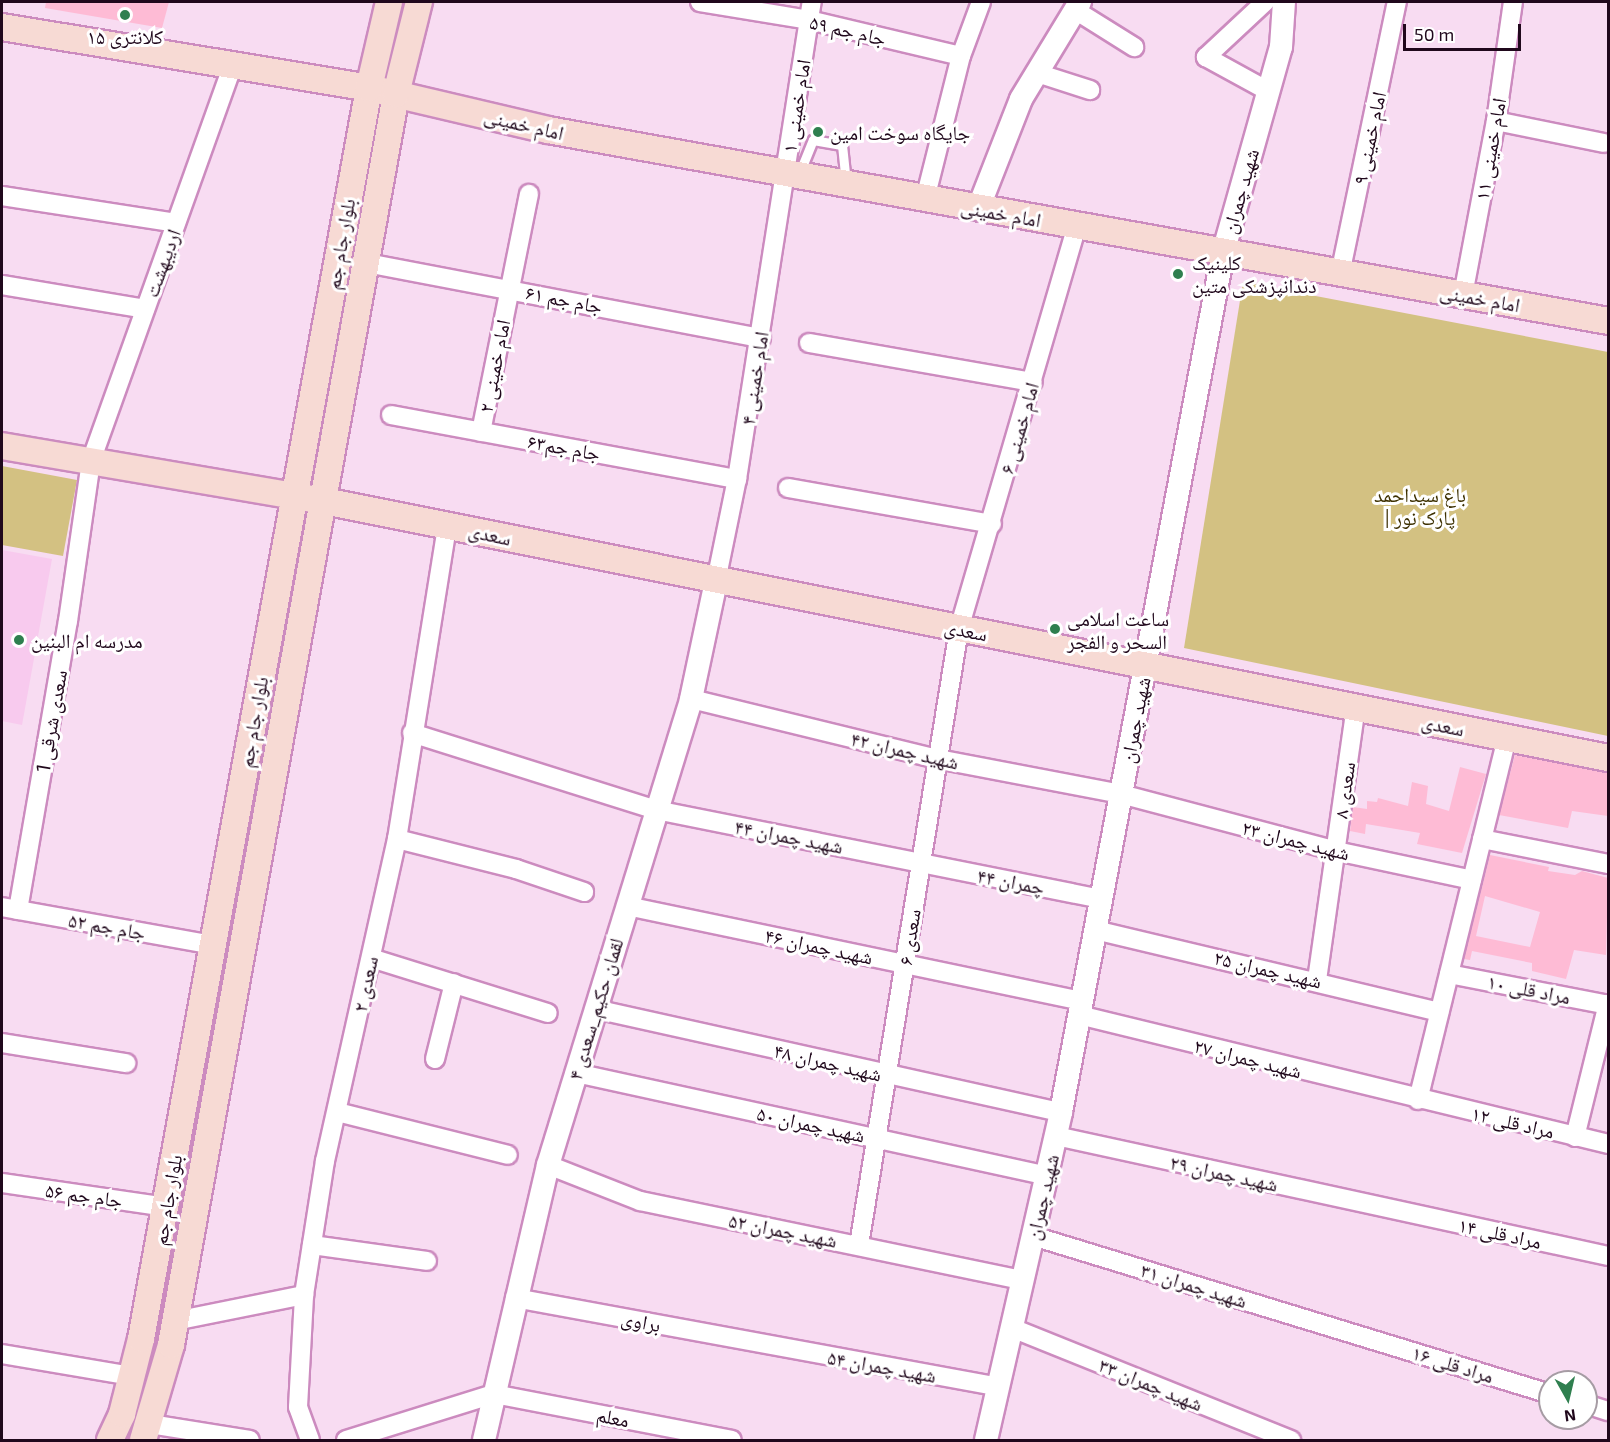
<!DOCTYPE html>
<meta charset="utf-8">
<style>
body{margin:0}
#map{position:relative;width:1610px;height:1442px;overflow:hidden;background:#f8dcf2;font-family:"Exo 2","Noto Naskh Arabic",sans-serif}
div>[style]{position:absolute}
[style*='--x']{left:calc(var(--x)*1px);top:calc(var(--y)*1px);width:calc(var(--w)*1px);rotate:calc(var(--a)*1deg)}
.built>*{inset:0;background:#f8caee}
.green>*{inset:0;background:#d3c182}
.building>*{inset:0;background:#febbd5}
.roads{filter:drop-shadow(2px 0 #cc8bbf) drop-shadow(-2px 0 #cc8bbf) drop-shadow(0 2px #cc8bbf) drop-shadow(0 -2px #cc8bbf)}
.service>*{height:9px;margin:-4.5px;padding:0 4.5px;transform-origin:4.5px;border-radius:4.5px;background:#fff}
.minor>*{height:18px;margin:-9px;padding:0 9px;transform-origin:9px;border-radius:9px;background:#fff}
.tertiary>*{height:22px;margin:-11px;padding:0 11px;transform-origin:11px;border-radius:11px;background:#fff}
.secondary>*{height:26px;margin:-13px;padding:0 13px;transform-origin:13px;border-radius:13px;background:#f7dad4}
.dots>*{width:16px;height:16px;translate:-50% -50%;box-sizing:border-box;border:3px solid #fff;border-radius:50%}
span{translate:-50% -50%;white-space:nowrap;text-align:center;line-height:1.15;-webkit-text-stroke:6px #fff;paint-order:stroke}
.street-label{font-size:20px;color:#20081c}
.poi-label{font-size:20px;color:#20081c}
.left{translate:0 -50%;text-align:left}
.park-label{font-size:20px;color:#3d3000}
.frame{position:absolute;inset:0;border:3px solid #20081c;pointer-events:none}
.north{position:absolute;left:1538px;top:1370px;width:60px;height:60px;box-sizing:border-box;background:#fff;border:2px solid #a69ca4;border-radius:50%;rotate:172deg;font-size:16px;font-weight:700;line-height:24px;text-align:center;color:#20081c}
.north::after{content:'';display:block;margin:auto;width:21px;height:27px;background:#2f7f4f;clip-path:polygon(50% 0,100% 100%,50% 72%,0 100%)}
.scale{position:absolute;left:1403px;top:24px;width:118px;height:27px;box-sizing:border-box;border:3px solid #20081c;border-top:0;padding-left:8px;font-size:18px;line-height:21px;white-space:nowrap;color:#20081c;-webkit-text-stroke:4px #fff;paint-order:stroke}
</style>
<div id="map">
<div class="built">
<div style="clip-path:polygon(2px 550px,52px 559px,22px 725px,2px 721px)"></div>
</div>
<div class="green">
<div style="clip-path:polygon(1243px 282px,1608px 352px,1608px 736px,1184px 648px)"></div>
<div style="clip-path:polygon(2px 466px,77px 480px,63px 556px,2px 545px)"></div>
</div>
<div class="building">
<div style="clip-path:polygon(46px 2px,169px 2px,162px 28px,45px 8px)"></div>
<div style="clip-path:polygon(1515px 755px,1608px 773px,1608px 816px,1572px 811px,1568px 828px,1499px 815px)"></div>
<div style="clip-path:polygon(1460px 767px,1486px 774px,1462px 853px,1417px 844px,1420px 833px,1366px 824px,1365px 834px,1350px 831px,1353px 807px,1367px 809px,1367px 801px,1377px 802px,1378px 798px,1408px 806px,1412px 782px,1428px 786px,1426px 804px,1449px 811px)"></div>
<div style="clip-path:polygon(evenodd,1490px 855px,1549px 867px,1548px 871px,1575px 875px,1582px 871px,1608px 878px,1606px 955px,1574px 950px,1566px 979px,1532px 971px,1532px 963px,1472px 951px,1470px 960px,1464px 959px,1490px 855px,1485px 896px,1540px 912px,1530px 947px,1476px 936px,1485px 896px)"></div>
</div>
<div class="roads">
<div class="service">
<div style="--x:799;--y:174;--w:37;--a:-68"></div>
<div style="--x:813;--y:140;--w:29;--a:10"></div>
<div style="--x:842;--y:145;--w:36;--a:84"></div>
</div>
<div class="minor">
<div style="--x:700;--y:2;--w:110;--a:9.4"></div>
<div style="--x:809;--y:20;--w:156;--a:13.3"></div>
<div style="--x:1265;--y:2;--w:81;--a:137"></div>
<div style="--x:1206;--y:57;--w:71;--a:28.7"></div>
<div style="--x:1075;--y:10;--w:70;--a:32.1"></div>
<div style="--x:1037;--y:73;--w:56;--a:17.8"></div>
<div style="--x:1496;--y:121;--w:110;--a:11.5"></div>
<div style="--x:2;--y:196;--w:176;--a:8.8"></div>
<div style="--x:925;--y:199;--w:147;--a:-75.9"></div>
<div style="--x:961;--y:56;--w:58;--a:-69.7"></div>
<div style="--x:367;--y:263;--w:401;--a:10.8"></div>
<div style="--x:1340;--y:274;--w:278;--a:-78.2"></div>
<div style="--x:2;--y:285;--w:145;--a:9.5"></div>
<div style="--x:1463;--y:295;--w:177;--a:-79.3"></div>
<div style="--x:1496;--y:121;--w:120;--a:-81.9"></div>
<div style="--x:809;--y:343;--w:227;--a:9.9"></div>
<div style="--x:391;--y:415;--w:352;--a:10.5"></div>
<div style="--x:481;--y:432;--w:243;--a:-78.6"></div>
<div style="--x:788;--y:488;--w:207;--a:10"></div>
<div style="--x:716;--y:581;--w:104;--a:-78.4"></div>
<div style="--x:737;--y:479;--w:483;--a:-81.1"></div>
<div style="--x:691;--y:699;--w:254;--a:13.7"></div>
<div style="--x:938;--y:759;--w:186;--a:10.8"></div>
<div style="--x:1121;--y:794;--w:222;--a:14.8"></div>
<div style="--x:1336;--y:851;--w:139;--a:12"></div>
<div style="--x:412;--y:733;--w:256;--a:17.5"></div>
<div style="--x:656;--y:810;--w:454;--a:11.3"></div>
<div style="--x:397;--y:839;--w:123;--a:14.1"></div>
<div style="--x:516;--y:869;--w:72;--a:18.7"></div>
<div style="--x:1482;--y:839;--w:128;--a:11.2"></div>
<div style="--x:627;--y:906;--w:465;--a:11.8"></div>
<div style="--x:2;--y:907;--w:214;--a:10.2"></div>
<div style="--x:18;--y:910;--w:293;--a:-80.2"></div>
<div style="--x:68;--y:621;--w:162;--a:-81.8"></div>
<div style="--x:91;--y:461;--w:421;--a:-70.3"></div>
<div style="--x:1095;--y:930;--w:354;--a:13.4"></div>
<div style="--x:371;--y:958;--w:185;--a:17.3"></div>
<div style="--x:1449;--y:974;--w:162;--a:11"></div>
<div style="--x:1317;--y:980;--w:276;--a:-81.9"></div>
<div style="--x:595;--y:1009;--w:477;--a:12.5"></div>
<div style="--x:1079;--y:1015;--w:545;--a:13.7"></div>
<div style="--x:2;--y:1043;--w:126;--a:9.2"></div>
<div style="--x:435;--y:1059;--w:78;--a:-76"></div>
<div style="--x:576;--y:1073;--w:482;--a:12.3"></div>
<div style="--x:1418;--y:1100;--w:374;--a:-76.2"></div>
<div style="--x:337;--y:1112;--w:176;--a:14.1"></div>
<div style="--x:1056;--y:1136;--w:565;--a:12.26"></div>
<div style="--x:1575;--y:1137;--w:137;--a:-76.1"></div>
<div style="--x:548;--y:1165;--w:99;--a:21.4"></div>
<div style="--x:640;--y:1201;--w:391;--a:11.7"></div>
<div style="--x:2;--y:1183;--w:166;--a:8.3"></div>
<div style="--x:1033;--y:1236;--w:541;--a:16.99"></div>
<div style="--x:312;--y:1245;--w:116;--a:7.9"></div>
<div style="--x:859;--y:1245;--w:624;--a:-80.78"></div>
<div style="--x:959;--y:629;--w:420;--a:-73.7"></div>
<div style="--x:515;--y:1298;--w:491;--a:10.4"></div>
<div style="--x:175;--y:1321;--w:132;--a:-11.4"></div>
<div style="--x:1012;--y:1328;--w:301;--a:21.9"></div>
<div style="--x:2;--y:1354;--w:132;--a:9.6"></div>
<div style="--x:1586;--y:1404;--w:23;--a:18"></div>
<div style="--x:150;--y:1424;--w:101;--a:9.1"></div>
<div style="--x:310;--y:1440;--w:35;--a:-110"></div>
<div style="--x:298;--y:1407;--w:112;--a:-86.9"></div>
<div style="--x:304;--y:1295;--w:136;--a:-81.1"></div>
<div style="--x:325;--y:1161;--w:330;--a:-77.4"></div>
<div style="--x:397;--y:839;--w:317;--a:-80.9"></div>
<div style="--x:346;--y:1440;--w:155;--a:-17.3"></div>
<div style="--x:494;--y:1394;--w:242;--a:10.9"></div>
</div>
<div class="tertiary">
<div style="--x:978;--y:209;--w:118;--a:-68.6"></div>
<div style="--x:1021;--y:99;--w:114;--a:-58.7"></div>
<div style="--x:484;--y:1440;--w:282;--a:-76.9"></div>
<div style="--x:548;--y:1165;--w:487;--a:-72.9"></div>
<div style="--x:691;--y:699;--w:121;--a:-78"></div>
<div style="--x:986;--y:1440;--w:336;--a:-77.1"></div>
<div style="--x:1061;--y:1112;--w:874;--a:-79.32"></div>
<div style="--x:1223;--y:253;--w:214;--a:-74.3"></div>
<div style="--x:1281;--y:47;--w:45;--a:-86.2"></div>
</div>
<div class="secondary">
<div style="--x:2;--y:27;--w:372;--a:9.4"></div>
<div style="--x:369;--y:88;--w:184;--a:13.2"></div>
<div style="--x:548;--y:130;--w:1077;--a:10.21"></div>
<div style="--x:2;--y:446;--w:327;--a:9.7"></div>
<div style="--x:324;--y:501;--w:1309;--a:11.32"></div>
<div style="--x:110;--y:1440;--w:29;--a:-65"></div>
<div style="--x:122;--y:1414;--w:77;--a:-75.8"></div>
<div style="--x:141;--y:1339;--w:1272;--a:-79.67"></div>
<div style="--x:369;--y:88;--w:88;--a:-76.9"></div>
<div style="--x:143;--y:1440;--w:99;--a:-73.6"></div>
<div style="--x:171;--y:1345;--w:1271;--a:-79.8"></div>
<div style="--x:396;--y:94;--w:95;--a:-76"></div>
</div>
</div>
<div class="dots">
<div style="left:125px;top:15px;background:#2f7f4f"></div>
<div style="left:818px;top:132px;background:#2f7f4f"></div>
<div style="left:1178px;top:274px;background:#2f7f4f"></div>
<div style="left:1055px;top:629px;background:#2f7f4f"></div>
<div style="left:19px;top:640px;background:#2f7f4f"></div>
</div>
<div class="street-label">
<span style="left:848px;top:30px;rotate:13deg">جام جم ۵۹</span>
<span style="left:796px;top:106px;rotate:-81deg">امام خمینی ۱</span>
<span style="left:524px;top:124px;rotate:13deg">امام خمینی</span>
<span style="left:1369px;top:138px;rotate:-78deg">امام خمینی ۹</span>
<span style="left:1490px;top:149px;rotate:-80deg">امام خمینی ۱۱</span>
<span style="left:1240px;top:191px;rotate:-74deg">شهید چمران</span>
<span style="left:1001px;top:213px;rotate:10deg">امام خمینی</span>
<span style="left:340px;top:244px;rotate:-80deg">بلوار جام جم</span>
<span style="left:162px;top:263px;rotate:-70deg">اردیبهشت</span>
<span style="left:1480px;top:298px;rotate:10deg">امام خمینی</span>
<span style="left:564px;top:299px;rotate:11deg">جام جم ۶۱</span>
<span style="left:494px;top:366px;rotate:-79deg">امام خمینی ۲</span>
<span style="left:754px;top:378px;rotate:-81deg">امام خمینی ۴</span>
<span style="left:1019px;top:428px;rotate:-74deg">امام خمینی ۶</span>
<span style="left:564px;top:447px;rotate:10deg">جام جم۶۳</span>
<span style="left:490px;top:534px;rotate:12deg">سعدی</span>
<span style="left:966px;top:630px;rotate:11deg">سعدی</span>
<span style="left:1135px;top:720px;rotate:-79deg">شهید چمران</span>
<span style="left:51px;top:721px;rotate:-80deg">سعدی شرقی 1</span>
<span style="left:253px;top:722px;rotate:-80deg">بلوار جام جم</span>
<span style="left:1443px;top:725px;rotate:11deg">سعدی</span>
<span style="left:905px;top:750px;rotate:13deg">شهید چمران ۴۲</span>
<span style="left:1344px;top:790px;rotate:-82deg">سعدی ۸</span>
<span style="left:789px;top:836px;rotate:11deg">شهید چمران ۴۴</span>
<span style="left:1296px;top:840px;rotate:14deg">شهید چمران ۲۳</span>
<span style="left:1011px;top:881px;rotate:11deg">چمران ۴۴</span>
<span style="left:107px;top:926px;rotate:10deg">جام جم ۵۲</span>
<span style="left:909px;top:937px;rotate:-81deg">سعدی ۶</span>
<span style="left:819px;top:946px;rotate:12deg">شهید چمران ۴۶</span>
<span style="left:1268px;top:969px;rotate:13deg">شهید چمران ۲۵</span>
<span style="left:365px;top:984px;rotate:-78deg">سعدی ۲</span>
<span style="left:1529px;top:989px;rotate:11deg">مراد قلی ۱۰</span>
<span style="left:595px;top:1009px;rotate:-73deg">لقمان حکیم_سعدی ۴</span>
<span style="left:1248px;top:1058px;rotate:14deg">شهید چمران ۲۷</span>
<span style="left:828px;top:1062px;rotate:13deg">شهید چمران ۴۸</span>
<span style="left:1513px;top:1122px;rotate:13deg">مراد قلی ۱۲</span>
<span style="left:811px;top:1124px;rotate:12deg">شهید چمران ۵۰</span>
<span style="left:1224px;top:1173px;rotate:12deg">شهید چمران ۲۹</span>
<span style="left:84px;top:1195px;rotate:8deg">جام جم ۵۶</span>
<span style="left:1042px;top:1197px;rotate:-77deg">شهید چمران</span>
<span style="left:167px;top:1200px;rotate:-80deg">بلوار جام جم</span>
<span style="left:783px;top:1230px;rotate:11deg">شهید چمران ۵۲</span>
<span style="left:1500px;top:1233px;rotate:12deg">مراد قلی ۱۴</span>
<span style="left:1194px;top:1285px;rotate:17deg">شهید چمران ۳۱</span>
<span style="left:641px;top:1321px;rotate:11deg">براوی</span>
<span style="left:1453px;top:1364px;rotate:17deg">مراد قلی ۱۶</span>
<span style="left:882px;top:1366px;rotate:10deg">شهید چمران ۵۴</span>
<span style="left:1151px;top:1384px;rotate:22deg">شهید چمران ۳۳</span>
<span style="left:613px;top:1417px;rotate:11deg">معلم</span>
</div>
<div class="poi-label">
<span style="left:125px;top:36px">کلانتری ۱۵</span>
<span class="left" style="left:830px;top:132px">جایگاه سوخت امین</span>
<span class="left" style="left:1192px;top:274px">کلینیک<br>دندانپزشکی متین</span>
<span class="left" style="left:1067px;top:630px">ساعت اسلامی<br>السحر و الفجر</span>
<span class="left" style="left:31px;top:640px">مدرسه ام البنین</span>
</div>
<div class="park-label">
<span style="left:1420px;top:506px">باغ سیداحمد<br>| پارک نور</span>
</div>
<div class="frame"></div>
<div class="north">N</div>
<div class="scale">50 m</div>
</div>
